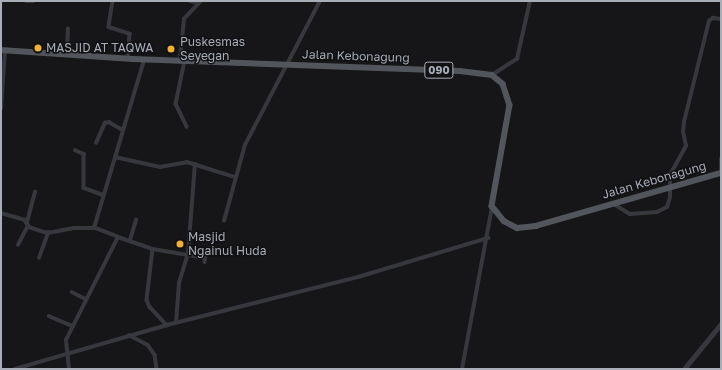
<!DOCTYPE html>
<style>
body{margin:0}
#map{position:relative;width:722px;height:370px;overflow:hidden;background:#161618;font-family:"Golos Text",sans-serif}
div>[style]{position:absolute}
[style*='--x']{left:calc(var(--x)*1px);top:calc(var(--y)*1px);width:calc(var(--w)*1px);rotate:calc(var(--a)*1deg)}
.minor>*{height:3.5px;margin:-1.75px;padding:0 1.75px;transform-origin:1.75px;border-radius:1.75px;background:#37383d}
.tertiary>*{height:4.5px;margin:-2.25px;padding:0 2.25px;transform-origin:2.25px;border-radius:2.25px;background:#37383d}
.primary>*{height:5.5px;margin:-2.75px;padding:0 2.75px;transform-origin:2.75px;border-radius:2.75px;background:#53555c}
.dots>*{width:11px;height:11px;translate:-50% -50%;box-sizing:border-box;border:2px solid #111113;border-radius:50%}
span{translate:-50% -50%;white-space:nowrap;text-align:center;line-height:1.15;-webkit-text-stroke:3px #111113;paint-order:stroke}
.shield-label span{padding:1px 3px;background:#111113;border:1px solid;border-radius:3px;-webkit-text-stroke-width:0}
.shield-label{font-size:11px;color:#a8adb8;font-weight:700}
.poi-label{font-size:12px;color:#a8adb8}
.left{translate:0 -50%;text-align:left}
.street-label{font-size:12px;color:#a8adb8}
.frame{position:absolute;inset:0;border:2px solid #a8adb8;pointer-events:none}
</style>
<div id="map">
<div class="minor">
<div style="--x:26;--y:1;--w:7;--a:0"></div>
<div style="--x:113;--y:1;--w:26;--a:99"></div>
<div style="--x:109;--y:27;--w:22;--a:18"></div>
<div style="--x:130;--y:34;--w:25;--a:95"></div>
<div style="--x:190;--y:1;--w:9;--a:13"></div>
<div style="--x:67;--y:55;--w:26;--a:-88"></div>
<div style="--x:180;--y:60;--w:41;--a:-84.4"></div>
<div style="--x:184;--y:19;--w:25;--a:-47"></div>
<div style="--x:185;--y:61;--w:44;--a:101.8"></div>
<div style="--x:176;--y:104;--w:25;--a:64"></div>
<div style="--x:492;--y:75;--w:30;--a:-33"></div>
<div style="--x:517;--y:59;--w:59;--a:-77.4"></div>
<div style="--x:1;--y:109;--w:58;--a:-86.1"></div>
<div style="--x:96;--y:143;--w:22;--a:-66"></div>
<div style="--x:105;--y:123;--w:4;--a:-14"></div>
<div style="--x:109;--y:122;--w:16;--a:30"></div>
<div style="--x:75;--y:150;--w:10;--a:24"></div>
<div style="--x:84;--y:154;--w:34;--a:90"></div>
<div style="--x:84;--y:188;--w:20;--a:20"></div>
<div style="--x:115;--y:157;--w:46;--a:12.5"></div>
<div style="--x:160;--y:167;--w:27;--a:-10"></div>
<div style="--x:187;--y:162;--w:50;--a:17.4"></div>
<div style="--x:721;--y:173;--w:14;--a:-90"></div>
<div style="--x:614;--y:204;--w:19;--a:32"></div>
<div style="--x:630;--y:214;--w:27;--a:-4"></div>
<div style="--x:657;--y:212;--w:11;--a:-27"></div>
<div style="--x:667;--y:207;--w:10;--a:-73"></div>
<div style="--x:670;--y:197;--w:22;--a:-90"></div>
<div style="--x:670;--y:175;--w:33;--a:-61"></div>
<div style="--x:686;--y:146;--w:14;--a:-102"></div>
<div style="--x:683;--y:132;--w:10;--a:-84"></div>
<div style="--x:684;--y:122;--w:104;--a:-76.1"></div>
<div style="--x:709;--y:21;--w:5;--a:-37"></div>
<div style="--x:713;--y:18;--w:8;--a:7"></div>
<div style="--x:1;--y:213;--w:25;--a:16"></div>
<div style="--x:25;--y:220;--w:8;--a:60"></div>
<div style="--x:29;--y:227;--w:20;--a:18"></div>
<div style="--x:48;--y:233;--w:26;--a:-11"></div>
<div style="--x:74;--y:228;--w:20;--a:0"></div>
<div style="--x:224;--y:221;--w:79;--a:-74.6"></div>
<div style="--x:245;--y:145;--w:162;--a:-62.5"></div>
<div style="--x:27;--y:222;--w:31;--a:-75"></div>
<div style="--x:118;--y:237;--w:37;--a:19"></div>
<div style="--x:153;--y:249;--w:51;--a:96.7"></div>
<div style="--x:147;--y:300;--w:8;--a:67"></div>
<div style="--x:150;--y:307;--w:25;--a:47"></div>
<div style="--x:130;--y:240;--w:21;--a:-73"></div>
<div style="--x:18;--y:245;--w:22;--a:-63"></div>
<div style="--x:153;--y:249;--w:53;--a:9.8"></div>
<div style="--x:205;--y:258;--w:4;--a:90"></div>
<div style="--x:39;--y:258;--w:27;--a:-70"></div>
<div style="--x:72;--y:292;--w:16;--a:27"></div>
<div style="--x:49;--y:316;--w:26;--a:23"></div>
<div style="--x:176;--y:323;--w:40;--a:-85.7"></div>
<div style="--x:179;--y:283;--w:30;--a:-73"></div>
<div style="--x:188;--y:254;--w:90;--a:-85.6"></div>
<div style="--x:129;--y:335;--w:21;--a:28"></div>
<div style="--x:148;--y:345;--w:12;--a:55"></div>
<div style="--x:155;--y:355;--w:14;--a:82"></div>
<div style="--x:15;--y:369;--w:158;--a:-16.1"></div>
<div style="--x:167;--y:325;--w:197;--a:-14.1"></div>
<div style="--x:358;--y:277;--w:136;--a:-16.7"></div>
<div style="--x:69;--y:369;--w:29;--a:-96"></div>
<div style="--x:66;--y:340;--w:115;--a:-63.2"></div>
<div style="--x:118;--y:237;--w:26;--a:-159"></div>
<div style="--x:94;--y:228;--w:175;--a:-73.4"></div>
<div style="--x:462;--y:369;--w:165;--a:-79.5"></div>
</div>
<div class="tertiary">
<div style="--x:684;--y:369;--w:58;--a:-50.6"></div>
</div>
<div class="primary">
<div style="--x:1;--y:50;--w:132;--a:3.9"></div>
<div style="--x:133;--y:59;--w:327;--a:2.1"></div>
<div style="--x:460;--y:71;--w:32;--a:7"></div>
<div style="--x:492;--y:75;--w:14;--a:39"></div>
<div style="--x:503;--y:84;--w:22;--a:72"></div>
<div style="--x:510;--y:105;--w:103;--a:100.1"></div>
<div style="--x:492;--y:206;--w:19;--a:51"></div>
<div style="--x:504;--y:221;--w:15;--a:28"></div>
<div style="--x:517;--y:228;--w:19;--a:-6"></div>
<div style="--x:536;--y:226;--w:192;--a:-16"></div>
</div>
<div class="dots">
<div style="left:38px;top:48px;background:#f2b134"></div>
<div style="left:171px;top:49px;background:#f2b134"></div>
<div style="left:180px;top:244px;background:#f2b134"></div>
</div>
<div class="shield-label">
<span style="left:439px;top:70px">090</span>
</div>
<div class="poi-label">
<span class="left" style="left:180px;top:49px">Puskesmas<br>Seyegan</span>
<span class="left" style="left:46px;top:48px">MASJID AT TAQWA</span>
<span class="left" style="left:188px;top:244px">Masjid<br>Ngainul Huda</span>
</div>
<div class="street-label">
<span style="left:356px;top:56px;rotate:2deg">Jalan Kebonagung</span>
<span style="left:654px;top:180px;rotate:-16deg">Jalan Kebonagung</span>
</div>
<div class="frame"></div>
</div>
